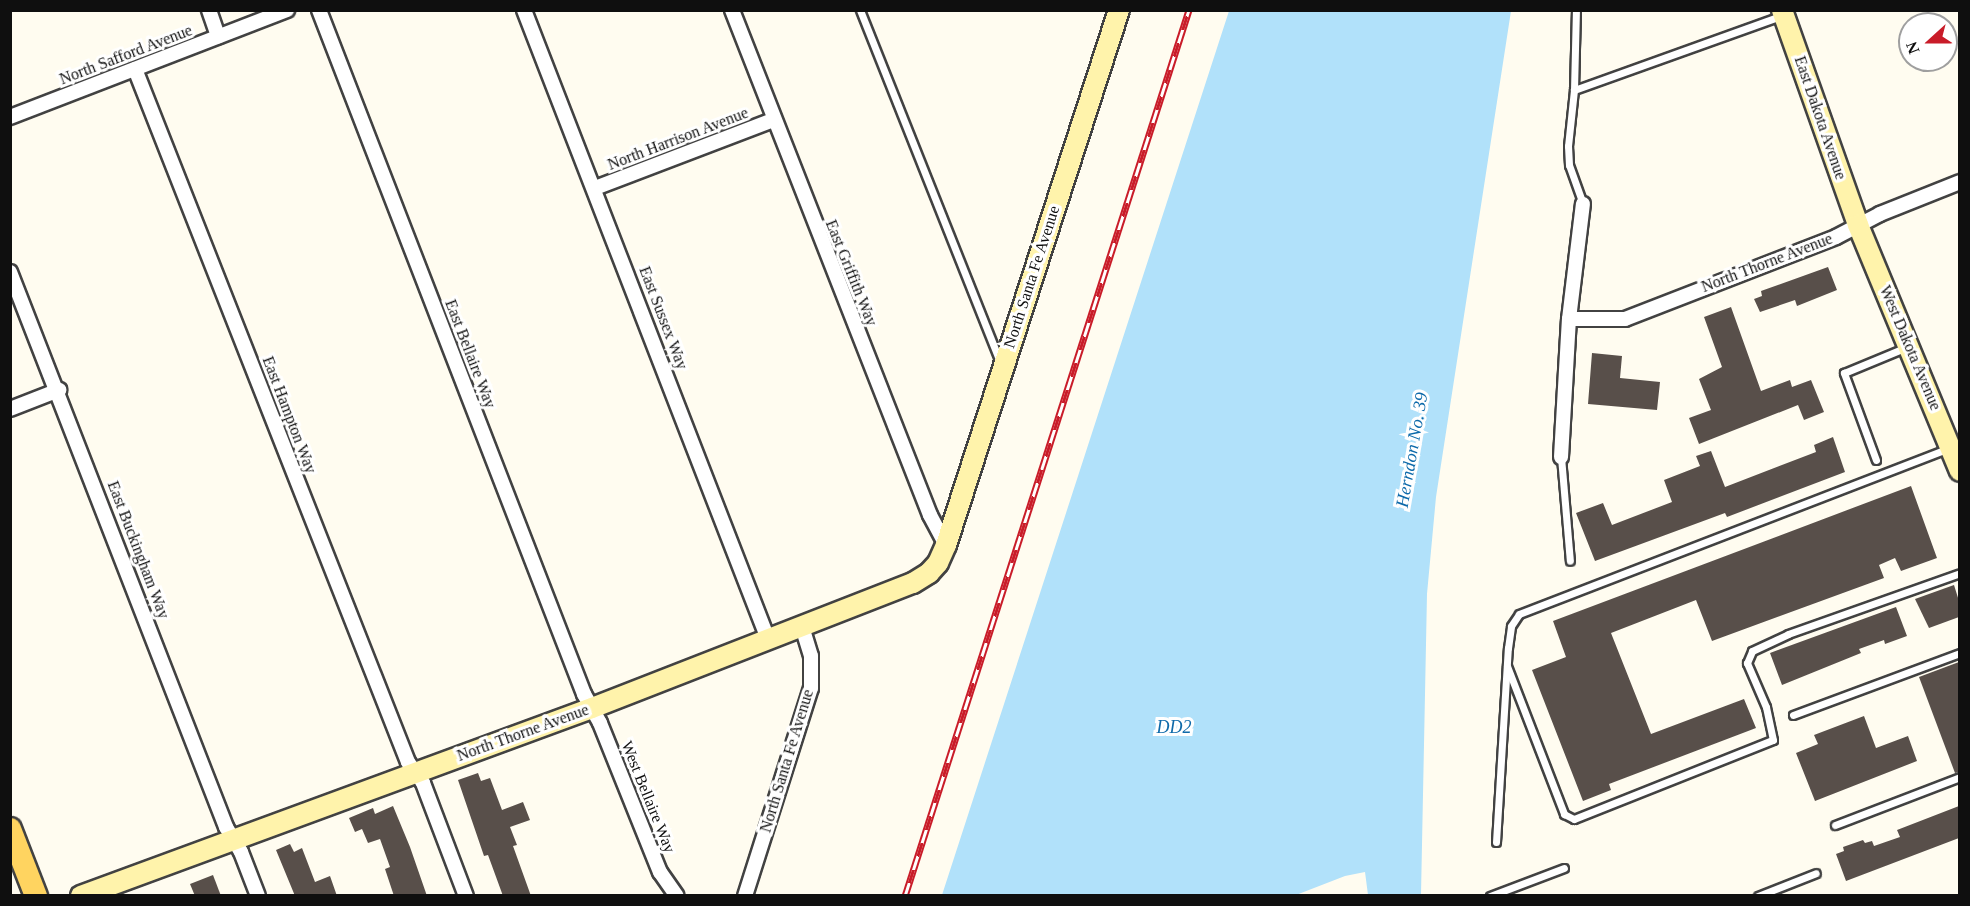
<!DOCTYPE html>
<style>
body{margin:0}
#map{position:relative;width:1970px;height:906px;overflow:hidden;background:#fffcf0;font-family:"Times New Roman",serif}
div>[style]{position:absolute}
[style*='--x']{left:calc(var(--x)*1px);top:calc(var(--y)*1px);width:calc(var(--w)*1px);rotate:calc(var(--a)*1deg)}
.water>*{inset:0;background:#b1e1fa}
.building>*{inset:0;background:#584f4a}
.roads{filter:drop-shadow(2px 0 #424242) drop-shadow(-2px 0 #424242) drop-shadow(0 2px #424242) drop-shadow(0 -2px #424242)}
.lane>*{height:7px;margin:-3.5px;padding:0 3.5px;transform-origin:3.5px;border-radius:3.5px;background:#fff}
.street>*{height:14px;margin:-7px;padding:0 7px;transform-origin:7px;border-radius:7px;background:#fff}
.secondary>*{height:20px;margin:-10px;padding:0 10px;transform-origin:10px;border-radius:10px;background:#fff3ab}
.primary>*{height:22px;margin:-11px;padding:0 11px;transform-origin:11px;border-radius:11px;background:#ffd460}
.rail>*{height:7px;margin-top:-3.5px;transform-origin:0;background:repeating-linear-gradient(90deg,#fff 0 14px,#c91c29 0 28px);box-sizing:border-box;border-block:2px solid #c91c29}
span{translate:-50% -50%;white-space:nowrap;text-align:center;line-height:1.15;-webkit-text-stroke:6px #fff;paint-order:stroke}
.street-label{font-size:16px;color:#0f0f0f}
.water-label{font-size:18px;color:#0e6aaa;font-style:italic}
.frame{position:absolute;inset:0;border:12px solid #0f0f0f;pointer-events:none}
.north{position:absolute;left:1898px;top:12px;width:60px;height:60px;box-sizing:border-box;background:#fff;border:2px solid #9f9f9f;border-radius:50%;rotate:249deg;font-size:16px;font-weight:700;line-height:24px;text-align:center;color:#0f0f0f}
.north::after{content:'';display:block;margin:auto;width:21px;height:27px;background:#c91c29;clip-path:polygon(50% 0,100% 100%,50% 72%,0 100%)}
</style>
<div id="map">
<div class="water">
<div style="clip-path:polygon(1229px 11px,1511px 11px,1436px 497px,1427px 594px,1421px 895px,1368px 895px,1365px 872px,1345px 876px,1296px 895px,942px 895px)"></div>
</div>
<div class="building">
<div style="clip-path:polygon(1828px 267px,1837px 290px,1797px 306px,1795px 300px,1760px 312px,1754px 299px,1762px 296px,1761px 291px)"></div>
<div style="clip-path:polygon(1731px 307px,1761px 391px,1790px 380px,1792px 387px,1811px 380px,1824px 412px,1804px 420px,1798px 405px,1699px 444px,1689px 418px,1711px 410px,1699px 379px,1722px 367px,1704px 317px)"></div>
<div style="clip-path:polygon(1592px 353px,1622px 356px,1620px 378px,1660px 382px,1657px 410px,1588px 404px)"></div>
<div style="clip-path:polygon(1833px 437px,1845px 472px,1727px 517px,1725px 513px,1595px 561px,1576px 513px,1603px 503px,1612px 525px,1672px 502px,1664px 480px,1700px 466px,1696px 456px,1711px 451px,1725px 487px,1816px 452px,1814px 445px)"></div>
<div style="clip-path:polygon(1911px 486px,1937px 558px,1901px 571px,1895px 558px,1879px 565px,1884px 578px,1712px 641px,1696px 600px,1611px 633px,1651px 734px,1744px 699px,1756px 728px,1609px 784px,1611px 790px,1583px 801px,1532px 670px,1566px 657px,1553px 621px)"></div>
<div style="clip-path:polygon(1954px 585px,1959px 601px,1959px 617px,1929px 628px,1915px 599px)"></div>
<div style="clip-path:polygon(1896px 607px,1907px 636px,1885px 644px,1884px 640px,1859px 649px,1861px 653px,1782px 685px,1770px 653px)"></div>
<div style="clip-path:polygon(1959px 662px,1959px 772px,1955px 773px,1919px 677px)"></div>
<div style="clip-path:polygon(1864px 716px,1876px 748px,1908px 736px,1917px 761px,1815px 801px,1796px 753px,1818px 744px,1814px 735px)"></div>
<div style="clip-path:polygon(478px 773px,481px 781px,490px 778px,502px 810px,523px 802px,530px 820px,510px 827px,517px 845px,513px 846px,531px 896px,503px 896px,488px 855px,484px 856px,458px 780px)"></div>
<div style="clip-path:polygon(393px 806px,410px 847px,427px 896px,394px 896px,385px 869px,390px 867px,380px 839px,368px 843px,362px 829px,355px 832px,349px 818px,373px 808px,375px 814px)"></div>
<div style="clip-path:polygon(1959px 806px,1959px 838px,1846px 881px,1836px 854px,1844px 851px,1843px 847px,1863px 840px,1865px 843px,1872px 841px,1874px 846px,1900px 837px,1897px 830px)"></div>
<div style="clip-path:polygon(290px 844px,294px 852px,302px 848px,315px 882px,330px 876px,337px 896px,295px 896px,276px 850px)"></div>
<div style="clip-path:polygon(213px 875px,221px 896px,195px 896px,190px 884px)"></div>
</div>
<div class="roads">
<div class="lane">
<div style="--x:860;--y:10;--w:379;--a:68.3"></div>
<div style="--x:1574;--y:90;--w:80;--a:-88.6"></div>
<div style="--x:1583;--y:204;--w:41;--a:-109.7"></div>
<div style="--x:1569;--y:165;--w:19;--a:-93"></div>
<div style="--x:1568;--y:146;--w:56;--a:-83.9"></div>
<div style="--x:1574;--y:90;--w:220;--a:-19.7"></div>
<div style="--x:1561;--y:457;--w:104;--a:85.1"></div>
<div style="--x:1876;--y:460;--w:93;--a:-110.2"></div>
<div style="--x:1844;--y:373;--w:68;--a:-22.4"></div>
<div style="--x:1507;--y:666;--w:159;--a:68.9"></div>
<div style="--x:1564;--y:814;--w:11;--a:27"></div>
<div style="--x:1574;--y:819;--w:214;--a:-21.7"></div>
<div style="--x:1773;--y:740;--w:34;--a:-102"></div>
<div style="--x:1766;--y:707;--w:48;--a:-113.4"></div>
<div style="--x:1747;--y:663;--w:13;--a:-67"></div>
<div style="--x:1752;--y:651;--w:40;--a:-25"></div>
<div style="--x:1788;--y:634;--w:182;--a:-19.5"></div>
<div style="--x:1793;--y:715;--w:178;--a:-20.4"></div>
<div style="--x:1835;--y:825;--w:134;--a:-21"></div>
<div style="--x:1496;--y:842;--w:194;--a:-86.5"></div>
<div style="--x:1508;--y:648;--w:22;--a:-82"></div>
<div style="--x:1511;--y:626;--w:14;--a:-56"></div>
<div style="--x:1519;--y:614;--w:459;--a:-21.1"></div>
<div style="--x:1490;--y:896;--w:79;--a:-20.7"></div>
<div style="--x:1758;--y:896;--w:62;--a:-21.6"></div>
</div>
<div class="street">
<div style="--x:209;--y:10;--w:28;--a:71"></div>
<div style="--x:319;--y:10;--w:734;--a:68.82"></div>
<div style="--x:584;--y:694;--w:33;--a:61"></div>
<div style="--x:600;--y:723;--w:161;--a:68.1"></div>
<div style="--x:660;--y:872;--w:29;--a:55"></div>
<div style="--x:524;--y:10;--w:675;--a:68.8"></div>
<div style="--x:732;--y:10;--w:542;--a:68.59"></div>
<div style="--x:930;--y:515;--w:34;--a:62"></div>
<div style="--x:135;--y:69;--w:745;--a:68.5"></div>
<div style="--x:408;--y:762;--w:26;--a:54"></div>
<div style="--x:423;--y:783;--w:121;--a:69.2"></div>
<div style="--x:10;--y:117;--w:297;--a:-21.1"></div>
<div style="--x:595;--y:188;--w:191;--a:-20.9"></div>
<div style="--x:10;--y:272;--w:596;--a:68.73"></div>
<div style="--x:226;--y:827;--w:29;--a:59"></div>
<div style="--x:241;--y:852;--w:47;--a:68.9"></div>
<div style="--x:1569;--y:319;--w:56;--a:0"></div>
<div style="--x:1625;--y:319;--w:226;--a:-21.2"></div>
<div style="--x:1836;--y:237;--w:50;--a:-27.6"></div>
<div style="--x:1880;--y:214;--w:86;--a:-21.8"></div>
<div style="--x:10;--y:409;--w:53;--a:-21.2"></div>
<div style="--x:1561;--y:457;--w:138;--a:-86.7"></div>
<div style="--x:1569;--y:319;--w:116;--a:-83.1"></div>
<div style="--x:745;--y:896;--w:218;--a:-72.4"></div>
<div style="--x:811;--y:688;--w:32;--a:-90"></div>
<div style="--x:811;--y:656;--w:31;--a:-107"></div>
</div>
<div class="secondary">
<div style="--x:1782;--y:10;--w:228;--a:70.5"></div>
<div style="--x:1858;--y:225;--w:266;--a:67.5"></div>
<div style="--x:81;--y:896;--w:544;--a:-20.2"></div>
<div style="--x:592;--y:708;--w:344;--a:-21.3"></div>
<div style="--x:913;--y:583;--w:19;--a:-32"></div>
<div style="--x:929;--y:573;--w:13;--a:-48"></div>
<div style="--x:938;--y:563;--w:20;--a:-66"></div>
<div style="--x:946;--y:545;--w:562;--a:-72.08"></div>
</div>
<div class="primary">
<div style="--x:10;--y:829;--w:72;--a:68.8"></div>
</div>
</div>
<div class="rail">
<div style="--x:905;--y:896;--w:930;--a:-72.23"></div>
</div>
<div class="street-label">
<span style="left:126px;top:55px;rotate:-21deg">North Safford Avenue</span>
<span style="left:1820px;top:118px;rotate:71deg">East Dakota Avenue</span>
<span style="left:678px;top:139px;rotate:-21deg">North Harrison Avenue</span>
<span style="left:1767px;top:263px;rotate:-21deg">North Thorne Avenue</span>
<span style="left:851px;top:273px;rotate:68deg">East Griffith Way</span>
<span style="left:1032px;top:277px;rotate:-72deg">North Santa Fe Avenue</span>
<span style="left:663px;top:318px;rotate:69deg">East Sussex Way</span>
<span style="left:1910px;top:348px;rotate:67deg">West Dakota Avenue</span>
<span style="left:470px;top:354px;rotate:69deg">East Bellaire Way</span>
<span style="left:289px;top:415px;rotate:69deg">East Hampton Way</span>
<span style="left:138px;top:550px;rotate:69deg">East Buckingham Way</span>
<span style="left:523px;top:733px;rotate:-20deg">North Thorne Avenue</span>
<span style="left:787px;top:761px;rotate:-73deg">North Santa Fe Avenue</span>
<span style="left:648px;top:797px;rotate:68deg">West Bellaire Way</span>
</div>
<div class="water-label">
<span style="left:1412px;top:450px;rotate:-80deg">Herndon No. 39</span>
<span style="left:1174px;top:727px">DD2</span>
</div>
<div class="frame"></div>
<div class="north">N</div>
</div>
